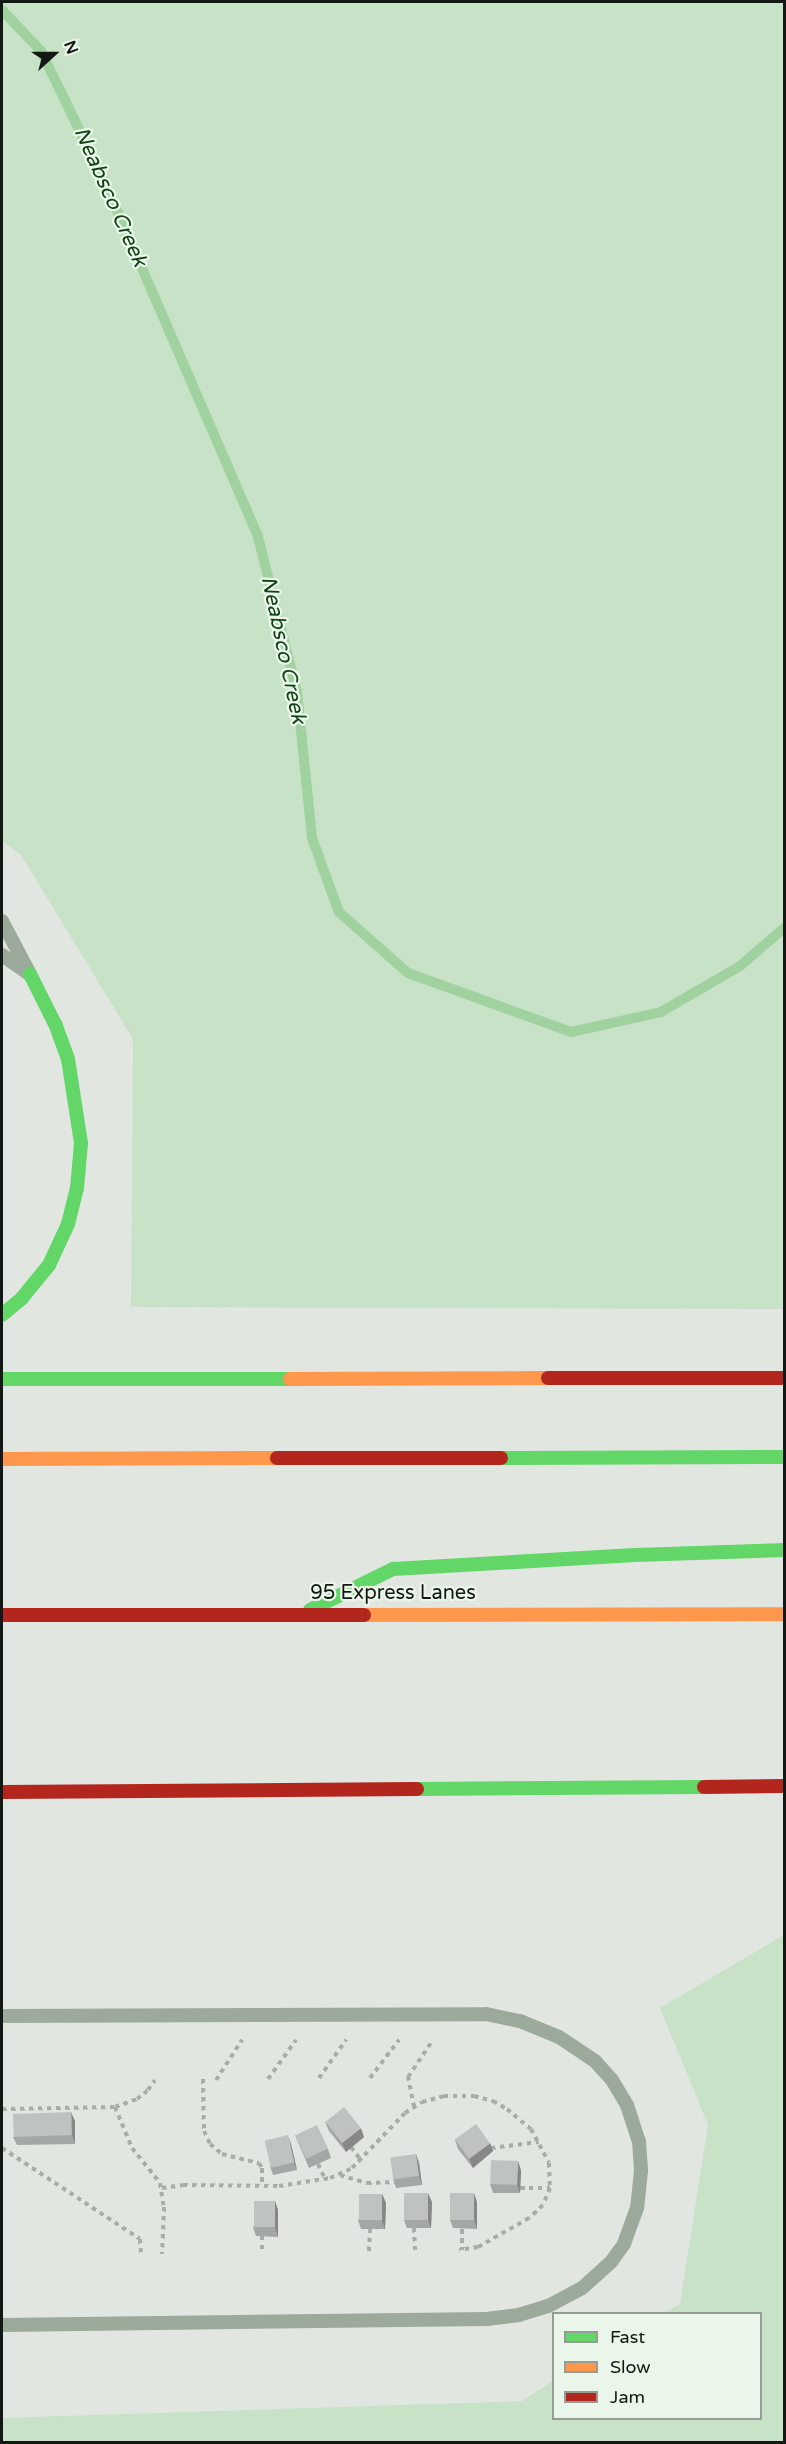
<!DOCTYPE html>
<style>
body{margin:0}
#map{position:relative;width:786px;height:2444px;overflow:hidden;background:#e1e6e1;font-family:"Varela Round",sans-serif}
div>[style]{position:absolute}
[style*='--x']{left:calc(var(--x)*1px);top:calc(var(--y)*1px);width:calc(var(--w)*1px);rotate:calc(var(--a)*1deg)}
.green>*{inset:0;background:#c7e2c6}
.stream>*{height:10px;margin:-5px;padding:0 5px;transform-origin:5px;border-radius:5px;background:#a0d29f}
.path>*{height:4px;margin-top:-2px;transform-origin:0;background:repeating-linear-gradient(90deg,#a6afa6 0 4.5px,transparent 0 9px)}
.lane>*{height:14px;margin:-7px;padding:0 7px;transform-origin:7px;border-radius:7px;background:#9caa9c}
.fast>*{height:14px;margin:-7px;padding:0 7px;transform-origin:7px;border-radius:7px;background:#63d668}
.slow>*{height:14px;margin:-7px;padding:0 7px;transform-origin:7px;border-radius:7px;background:#ff974d}
.jam>*{height:14px;margin:-7px;padding:0 7px;transform-origin:7px;border-radius:7px;background:#b3261e}
.wall>*{inset:0;background:#a4a8a4}
.shaded-wall>*{inset:0;background:#868886}
.building>*{inset:0;background:#bfc3bf;transform-origin:0 0}
span{translate:-50% -50%;white-space:nowrap;text-align:center;line-height:1.15;-webkit-text-stroke:4.5px #ebf6eb;paint-order:stroke}
.street-label{font-size:20px;color:#141814}
.water-label{font-size:21px;color:#124315;font-style:italic}
.frame{position:absolute;inset:0;border:3px solid #141814;pointer-events:none}
.legend{position:absolute;left:552px;top:2312px;width:210px;height:108px;box-sizing:border-box;background:#ebf6eb;border:2px solid #959d95;margin:0;padding:8px 10px;list-style:none;font-size:18px;color:#141814}
.legend li{display:flex;align-items:center;gap:12px;height:30px}
.legend b{width:30px;border:2px solid #959d95}
.north{position:absolute;left:24px;top:24px;width:60px;height:60px;-webkit-text-stroke:4px #ebf6eb;paint-order:stroke;rotate:69deg;font-size:16px;font-weight:700;line-height:24px;text-align:center;color:#141814}
.north::after{content:'';display:block;margin:auto;width:21px;height:27px;background:#141814;clip-path:polygon(50% 0,100% 100%,50% 72%,0 100%)}
</style>
<div id="map">
<div class="green">
<div style="clip-path:polygon(2px 2px,784px 2px,784px 1309px,131px 1307px,133px 1039px,21px 855px,2px 841px)"></div>
<div style="clip-path:polygon(784px 1935px,784px 2442px,2px 2442px,2px 2418px,522px 2401px,553px 2381px,554px 2418px,760px 2418px,760px 2314px,664px 2313px,680px 2304px,708px 2125px,660px 2008px)"></div>
</div>
<div class="stream">
<div style="--x:2;--y:10;--w:57;--a:46.4"></div>
<div style="--x:41;--y:51;--w:149;--a:64.1"></div>
<div style="--x:106;--y:185;--w:383;--a:66.6"></div>
<div style="--x:258;--y:537;--w:160;--a:75.9"></div>
<div style="--x:297;--y:692;--w:147;--a:84.1"></div>
<div style="--x:312;--y:838;--w:79;--a:70"></div>
<div style="--x:339;--y:912;--w:92;--a:41.5"></div>
<div style="--x:408;--y:973;--w:173;--a:19.9"></div>
<div style="--x:571;--y:1032;--w:92;--a:-12.5"></div>
<div style="--x:661;--y:1012;--w:91;--a:-30.2"></div>
<div style="--x:740;--y:966;--w:58;--a:-40.8"></div>
</div>
<div class="path">
<div style="--x:319;--y:2078;--w:47;--a:-54.6"></div>
<div style="--x:370;--y:2078;--w:48;--a:-52.7"></div>
<div style="--x:203;--y:2079;--w:52;--a:88.9"></div>
<div style="--x:204;--y:2131;--w:14;--a:65"></div>
<div style="--x:210;--y:2144;--w:16;--a:40"></div>
<div style="--x:222;--y:2154;--w:38;--a:14"></div>
<div style="--x:259;--y:2163;--w:6;--a:59"></div>
<div style="--x:262;--y:2168;--w:18;--a:90"></div>
<div style="--x:268;--y:2079;--w:48;--a:-54.3"></div>
<div style="--x:216;--y:2080;--w:48;--a:-57"></div>
<div style="--x:115;--y:2107;--w:44;--a:67.5"></div>
<div style="--x:132;--y:2148;--w:45;--a:51.3"></div>
<div style="--x:160;--y:2183;--w:24;--a:81"></div>
<div style="--x:164;--y:2207;--w:47;--a:92.4"></div>
<div style="--x:414;--y:2107;--w:31;--a:-101"></div>
<div style="--x:408;--y:2077;--w:45;--a:-56"></div>
<div style="--x:2;--y:2109;--w:113;--a:-1"></div>
<div style="--x:115;--y:2107;--w:23;--a:-20"></div>
<div style="--x:137;--y:2099;--w:14;--a:-39"></div>
<div style="--x:148;--y:2090;--w:12;--a:-55"></div>
<div style="--x:351;--y:2147;--w:15;--a:53"></div>
<div style="--x:2;--y:2148;--w:165;--a:33.4"></div>
<div style="--x:140;--y:2239;--w:15;--a:86"></div>
<div style="--x:491;--y:2148;--w:48;--a:-7.1"></div>
<div style="--x:318;--y:2164;--w:17;--a:65"></div>
<div style="--x:340;--y:2175;--w:28;--a:17"></div>
<div style="--x:367;--y:2183;--w:28;--a:-2"></div>
<div style="--x:162;--y:2188;--w:21;--a:-8"></div>
<div style="--x:183;--y:2185;--w:96;--a:0.6"></div>
<div style="--x:279;--y:2186;--w:52;--a:-8.9"></div>
<div style="--x:330;--y:2178;--w:24;--a:-24"></div>
<div style="--x:352;--y:2168;--w:76;--a:-46.1"></div>
<div style="--x:405;--y:2113;--w:20;--a:-33"></div>
<div style="--x:422;--y:2102;--w:23;--a:-15"></div>
<div style="--x:444;--y:2096;--w:30;--a:0"></div>
<div style="--x:474;--y:2096;--w:20;--a:15"></div>
<div style="--x:493;--y:2101;--w:16;--a:30"></div>
<div style="--x:507;--y:2109;--w:31;--a:40"></div>
<div style="--x:531;--y:2129;--w:38;--a:62"></div>
<div style="--x:549;--y:2163;--w:25;--a:88"></div>
<div style="--x:550;--y:2188;--w:18;--a:112"></div>
<div style="--x:543;--y:2205;--w:19;--a:137"></div>
<div style="--x:529;--y:2218;--w:59;--a:150.4"></div>
<div style="--x:478;--y:2247;--w:19;--a:171"></div>
<div style="--x:520;--y:2188;--w:30;--a:0"></div>
<div style="--x:414;--y:2228;--w:22;--a:87"></div>
<div style="--x:462;--y:2229;--w:21;--a:90"></div>
<div style="--x:262;--y:2236;--w:16;--a:90"></div>
<div style="--x:369;--y:2251;--w:22;--a:-87"></div>
</div>
<div class="lane">
<div style="--x:2;--y:921;--w:60;--a:62.2"></div>
<div style="--x:2;--y:955;--w:32;--a:35"></div>
<div style="--x:2;--y:2016;--w:484;--a:-0.2"></div>
<div style="--x:486;--y:2014;--w:35;--a:12"></div>
<div style="--x:520;--y:2021;--w:42;--a:22.3"></div>
<div style="--x:559;--y:2037;--w:43;--a:33.7"></div>
<div style="--x:595;--y:2061;--w:25;--a:48"></div>
<div style="--x:612;--y:2080;--w:29;--a:59"></div>
<div style="--x:627;--y:2105;--w:38;--a:72"></div>
<div style="--x:639;--y:2141;--w:30;--a:86"></div>
<div style="--x:641;--y:2171;--w:37;--a:96"></div>
<div style="--x:637;--y:2208;--w:38;--a:110"></div>
<div style="--x:624;--y:2244;--w:22;--a:126"></div>
<div style="--x:611;--y:2262;--w:39;--a:138"></div>
<div style="--x:582;--y:2288;--w:38;--a:152"></div>
<div style="--x:548;--y:2306;--w:30;--a:163"></div>
<div style="--x:519;--y:2315;--w:31;--a:173"></div>
<div style="--x:488;--y:2319;--w:486;--a:179.3"></div>
</div>
<div class="fast">
<div style="--x:2;--y:1315;--w:26;--a:-40"></div>
<div style="--x:22;--y:1298;--w:43;--a:-50.7"></div>
<div style="--x:49;--y:1265;--w:45;--a:-65.1"></div>
<div style="--x:68;--y:1224;--w:37;--a:-76"></div>
<div style="--x:77;--y:1188;--w:45;--a:-84.9"></div>
<div style="--x:81;--y:1143;--w:85;--a:-98.8"></div>
<div style="--x:68;--y:1059;--w:37;--a:-110"></div>
<div style="--x:55;--y:1024;--w:56;--a:-116.6"></div>
<div style="--x:2;--y:1379;--w:288;--a:0"></div>
<div style="--x:501;--y:1458;--w:283;--a:-0.2"></div>
<div style="--x:310;--y:1610;--w:93;--a:-26.3"></div>
<div style="--x:393;--y:1569;--w:242;--a:-3.3"></div>
<div style="--x:635;--y:1555;--w:149;--a:-1.9"></div>
<div style="--x:417;--y:1789;--w:287;--a:-0.4"></div>
</div>
<div class="slow">
<div style="--x:290;--y:1379;--w:258;--a:-0.2"></div>
<div style="--x:2;--y:1459;--w:275;--a:-0.2"></div>
<div style="--x:364;--y:1615;--w:420;--a:-0.1"></div>
</div>
<div class="jam">
<div style="--x:548;--y:1378;--w:236;--a:0"></div>
<div style="--x:277;--y:1458;--w:224;--a:0"></div>
<div style="--x:2;--y:1615;--w:362;--a:0"></div>
<div style="--x:704;--y:1787;--w:80;--a:-0.7"></div>
<div style="--x:2;--y:1792;--w:415;--a:-0.4"></div>
</div>
<div class="wall">
<div style="clip-path:polygon(75px 2121px,75px 2144px,17px 2145px,13px 2137px)"></div>
<div style="clip-path:polygon(325px 2122px,364px 2137px,346px 2152px,329px 2131px)"></div>
<div style="clip-path:polygon(295px 2135px,328px 2149px,331px 2158px,309px 2168px)"></div>
<div style="clip-path:polygon(455px 2140px,490px 2143px,493px 2151px,473px 2168px,458px 2149px)"></div>
<div style="clip-path:polygon(291px 2144px,297px 2170px,273px 2175px,270px 2166px)"></div>
<div style="clip-path:polygon(416px 2154px,419px 2163px,422px 2185px,396px 2188px,393px 2179px)"></div>
<div style="clip-path:polygon(521px 2170px,520px 2193px,493px 2193px,490px 2184px)"></div>
<div style="clip-path:polygon(382px 2194px,386px 2203px,385px 2229px,361px 2229px,358px 2220px)"></div>
<div style="clip-path:polygon(275px 2201px,278px 2210px,278px 2237px,256px 2236px,253px 2227px)"></div>
<div style="clip-path:polygon(432px 2202px,431px 2228px,407px 2228px,404px 2220px)"></div>
<div style="clip-path:polygon(477px 2202px,477px 2229px,453px 2228px,450px 2220px)"></div>
</div>
<div class="shaded-wall">
<div style="clip-path:polygon(71px 2112px,75px 2121px,75px 2144px,72px 2135px)"></div>
<div style="clip-path:polygon(361px 2128px,364px 2137px,346px 2152px,342px 2143px)"></div>
<div style="clip-path:polygon(288px 2135px,291px 2144px,297px 2170px,294px 2162px)"></div>
<div style="clip-path:polygon(490px 2143px,493px 2151px,473px 2168px,469px 2159px)"></div>
<div style="clip-path:polygon(416px 2154px,419px 2163px,422px 2185px,419px 2176px)"></div>
<div style="clip-path:polygon(518px 2161px,521px 2170px,520px 2193px,517px 2185px)"></div>
<div style="clip-path:polygon(428px 2193px,432px 2202px,431px 2228px,428px 2220px)"></div>
<div style="clip-path:polygon(474px 2193px,477px 2202px,477px 2229px,474px 2220px)"></div>
<div style="clip-path:polygon(382px 2194px,386px 2203px,385px 2229px,382px 2221px)"></div>
<div style="clip-path:polygon(275px 2201px,278px 2210px,278px 2237px,275px 2228px)"></div>
</div>
<div class="building">
<div style="left:344px;top:2107px;width:27px;height:24px;rotate:51deg"></div>
<div style="left:71px;top:2112px;width:23px;height:58px;rotate:88deg"></div>
<div style="left:476px;top:2124px;width:24px;height:26px;rotate:54deg"></div>
<div style="left:317px;top:2125px;width:26px;height:24px;rotate:65deg"></div>
<div style="left:288px;top:2135px;width:28px;height:24px;rotate:77deg"></div>
<div style="left:416px;top:2154px;width:22px;height:26px;rotate:82deg"></div>
<div style="left:491px;top:2160px;width:27px;height:24px;rotate:2deg"></div>
<div style="left:404px;top:2193px;width:24px;height:27px"></div>
<div style="left:450px;top:2193px;width:24px;height:27px"></div>
<div style="left:359px;top:2194px;width:23px;height:26px"></div>
<div style="left:254px;top:2201px;width:21px;height:26px"></div>
</div>
<div class="street-label">
<span style="left:393px;top:1593px">95 Express Lanes</span>
</div>
<div class="water-label">
<span style="left:110px;top:197px;rotate:66deg">Neabsco Creek</span>
<span style="left:283px;top:650px;rotate:78deg">Neabsco Creek</span>
</div>
<div class="frame"></div>
<ul class="legend">
<li><b style="height:8px;background:#63d668"></b>Fast</li>
<li><b style="height:8px;background:#ff974d"></b>Slow</li>
<li><b style="height:8px;background:#b3261e"></b>Jam</li>
</ul>
<div class="north">N</div>
</div>
